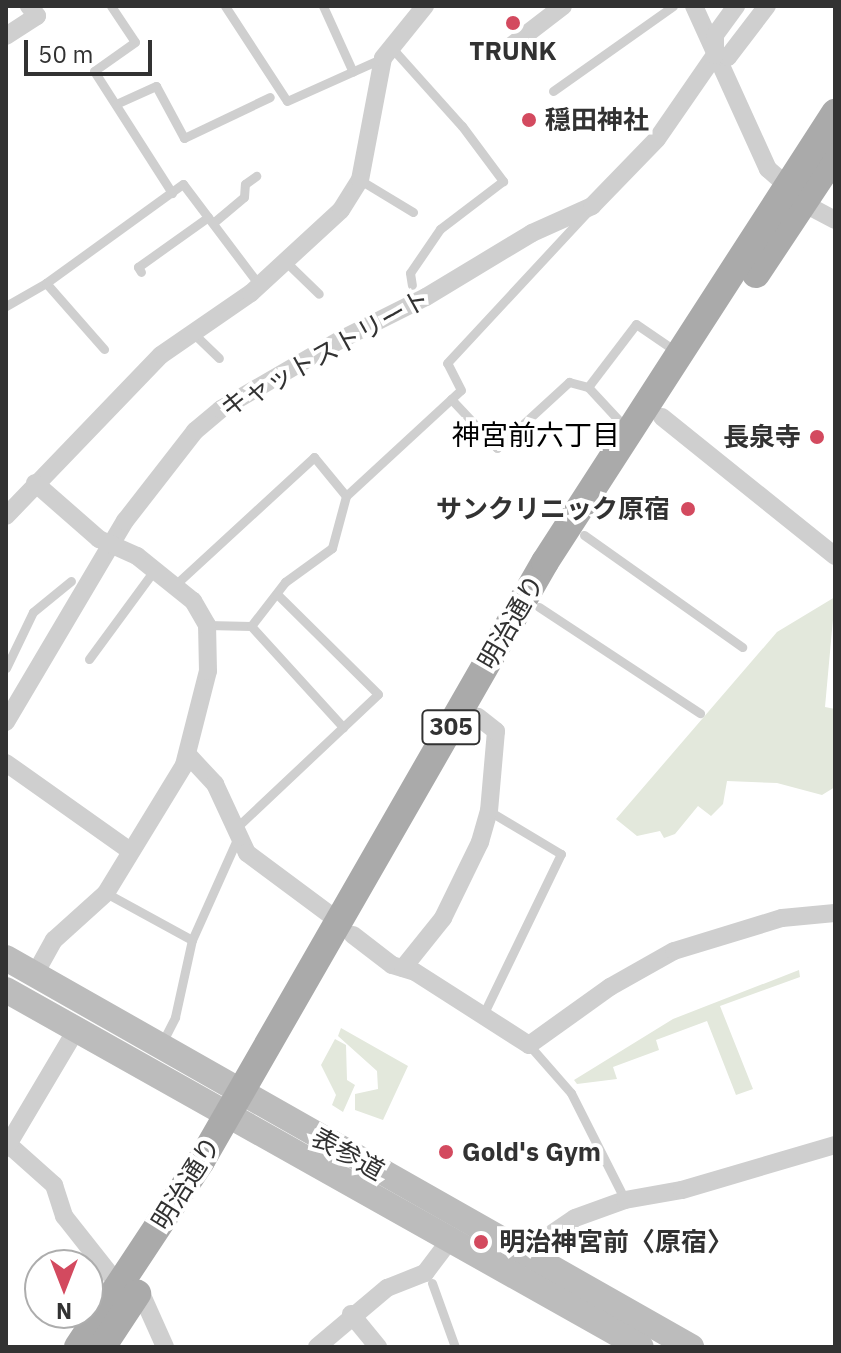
<!DOCTYPE html>
<meta charset="utf-8">
<style>
body{margin:0}
#map{position:relative;width:841px;height:1353px;overflow:hidden;background:#fff;font-family:"IBM Plex Sans","Noto Sans JP",sans-serif}
div>[style]{position:absolute}
[style*='--x']{left:calc(var(--x)*1px);top:calc(var(--y)*1px);width:calc(var(--w)*1px);rotate:calc(var(--a)*1deg)}
.green>*{inset:0;background:#e3e8dc}
.service>*{height:9px;margin:-4.5px;padding:0 4.5px;transform-origin:4.5px;border-radius:4.5px;background:#cfcfcf}
.minor>*{height:18px;margin:-9px;padding:0 9px;transform-origin:9px;border-radius:9px;background:#cfcfcf}
.secondary>*{height:26px;margin:-13px;padding:0 13px;transform-origin:13px;border-radius:13px;background:#bcbcbc}
.primary>*{height:28px;margin:-14px;padding:0 14px;transform-origin:14px;border-radius:14px;background:#aaa}
.dots>*{width:22px;height:22px;translate:-50% -50%;box-sizing:border-box;border:4px solid #fff;border-radius:50%}
span{translate:-50% -50%;white-space:nowrap;text-align:center;line-height:1.15;-webkit-text-stroke:8px #fff;paint-order:stroke}
.shield-label span{padding:2px 6px;background:#fff;border:2px solid;border-radius:6px;-webkit-text-stroke-width:0}
.shield-label{font-size:24px;color:#323232;font-weight:700}
.poi-label{font-size:26px;color:#323232;font-weight:700}
.left{translate:0 -50%;text-align:left}
.right{translate:-100% -50%;text-align:right}
.street-label{font-size:26px;color:#323232}
.neighbourhood-label{font-size:28px;color:#000}
.frame{position:absolute;inset:0;border:8px solid #323232;pointer-events:none}
.north{position:absolute;left:24px;top:1249px;width:80px;height:80px;box-sizing:border-box;background:#fff;border:2px solid #adadad;border-radius:50%;rotate:180deg;font-size:22px;font-weight:700;line-height:32px;text-align:center;color:#323232}
.north::after{content:'';display:block;margin:auto;width:28px;height:36px;background:#d34a5f;clip-path:polygon(50% 0,100% 100%,50% 72%,0 100%)}
.scale{position:absolute;left:24px;top:40px;width:128px;height:36px;box-sizing:border-box;border:4px solid #323232;border-top:0;padding-left:10px;font-size:24px;line-height:28px;white-space:nowrap;color:#323232;-webkit-text-stroke:6px #fff;paint-order:stroke}
</style>
<div id="map">
<div class="green">
<div style="clip-path:polygon(835px 597px,825px 707px,835px 709px,835px 787px,822px 795px,777px 783px,727px 781px,723px 804px,711px 816px,698px 806px,675px 834px,664px 838px,660px 831px,637px 836px,616px 819px,777px 632px)"></div>
<div style="clip-path:polygon(799px 970px,800px 977px,720px 1006px,753px 1089px,736px 1095px,707px 1021px,656px 1040px,659px 1050px,613px 1067px,617px 1079px,577px 1084px,574px 1080px,673px 1019px)"></div>
<div style="clip-path:polygon(341px 1028px,408px 1066px,383px 1120px,355px 1110px,355px 1094px,378px 1089px,377px 1071px,338px 1036px)"></div>
<div style="clip-path:polygon(335px 1039px,346px 1045px,347px 1080px,355px 1085px,343px 1112px,332px 1105px,336px 1095px,321px 1065px)"></div>
</div>
<div class="service">
<div style="--x:111;--y:6;--w:43;--a:56.3"></div>
<div style="--x:135;--y:42;--w:50;--a:144.7"></div>
<div style="--x:94;--y:71;--w:145;--a:57.4"></div>
<div style="--x:225;--y:6;--w:113;--a:56.9"></div>
<div style="--x:287;--y:101;--w:103;--a:-24.1"></div>
<div style="--x:323;--y:6;--w:72;--a:65.6"></div>
<div style="--x:391;--y:47;--w:106;--a:48.1"></div>
<div style="--x:462;--y:126;--w:69;--a:53.3"></div>
<div style="--x:503;--y:181;--w:79;--a:142.7"></div>
<div style="--x:440;--y:229;--w:53;--a:124.3"></div>
<div style="--x:410;--y:273;--w:12;--a:81"></div>
<div style="--x:553;--y:91;--w:147;--a:-35.3"></div>
<div style="--x:116;--y:104;--w:44;--a:-24.2"></div>
<div style="--x:156;--y:86;--w:59;--a:61.7"></div>
<div style="--x:184;--y:138;--w:95;--a:-25.5"></div>
<div style="--x:360;--y:180;--w:62;--a:31.1"></div>
<div style="--x:213;--y:223;--w:40;--a:-40"></div>
<div style="--x:244;--y:197;--w:13;--a:-86"></div>
<div style="--x:245;--y:184;--w:14;--a:-36"></div>
<div style="--x:285;--y:261;--w:47;--a:44.1"></div>
<div style="--x:141;--y:272;--w:6;--a:-121"></div>
<div style="--x:138;--y:267;--w:86;--a:-35.5"></div>
<div style="--x:46;--y:283;--w:88;--a:48.7"></div>
<div style="--x:6;--y:306;--w:46;--a:-29.9"></div>
<div style="--x:46;--y:283;--w:169;--a:-35.9"></div>
<div style="--x:183;--y:184;--w:126;--a:53"></div>
<div style="--x:193;--y:333;--w:36;--a:44"></div>
<div style="--x:588;--y:387;--w:79;--a:-52.7"></div>
<div style="--x:636;--y:324;--w:50;--a:34.3"></div>
<div style="--x:451;--y:399;--w:67;--a:46.8"></div>
<div style="--x:497;--y:448;--w:98;--a:-42.5"></div>
<div style="--x:569;--y:382;--w:20;--a:15"></div>
<div style="--x:588;--y:387;--w:54;--a:47.2"></div>
<div style="--x:584;--y:535;--w:194;--a:35.3"></div>
<div style="--x:175;--y:585;--w:189;--a:-42.6"></div>
<div style="--x:314;--y:457;--w:50;--a:50.6"></div>
<div style="--x:539;--y:607;--w:193;--a:33.4"></div>
<div style="--x:207;--y:625;--w:44;--a:1.3"></div>
<div style="--x:251;--y:626;--w:56;--a:-52.3"></div>
<div style="--x:285;--y:582;--w:58;--a:-35.9"></div>
<div style="--x:332;--y:548;--w:54;--a:-74.9"></div>
<div style="--x:346;--y:496;--w:156;--a:-42.7"></div>
<div style="--x:461;--y:390;--w:30;--a:-117"></div>
<div style="--x:447;--y:363;--w:209;--a:-47.1"></div>
<div style="--x:251;--y:626;--w:137;--a:47.7"></div>
<div style="--x:89;--y:659;--w:112;--a:-53.7"></div>
<div style="--x:6;--y:668;--w:62;--a:-64.3"></div>
<div style="--x:33;--y:612;--w:49;--a:-39.2"></div>
<div style="--x:236;--y:828;--w:195;--a:-43.3"></div>
<div style="--x:378;--y:694;--w:142;--a:-135.3"></div>
<div style="--x:106;--y:893;--w:98;--a:28.7"></div>
<div style="--x:483;--y:1015;--w:179;--a:-64.2"></div>
<div style="--x:561;--y:854;--w:84;--a:-149.2"></div>
<div style="--x:162;--y:1043;--w:29;--a:-63"></div>
<div style="--x:175;--y:1017;--w:79;--a:-77.6"></div>
<div style="--x:192;--y:940;--w:113;--a:-65.9"></div>
<div style="--x:529;--y:1045;--w:64;--a:48.8"></div>
<div style="--x:571;--y:1093;--w:120;--a:63.2"></div>
<div style="--x:432;--y:1283;--w:68;--a:70.2"></div>
</div>
<div class="minor">
<div style="--x:694;--y:6;--w:179;--a:65.6"></div>
<div style="--x:768;--y:169;--w:28;--a:41"></div>
<div style="--x:6;--y:36;--w:37;--a:-33"></div>
<div style="--x:37;--y:16;--w:13;--a:-129"></div>
<div style="--x:502;--y:53;--w:77;--a:-37.6"></div>
<div style="--x:715;--y:55;--w:13;--a:9"></div>
<div style="--x:728;--y:57;--w:64;--a:-52.6"></div>
<div style="--x:803;--y:203;--w:36;--a:28"></div>
<div style="--x:662;--y:417;--w:222;--a:38.8"></div>
<div style="--x:6;--y:516;--w:223;--a:-46.1"></div>
<div style="--x:161;--y:355;--w:109;--a:-34.6"></div>
<div style="--x:251;--y:293;--w:122;--a:-42.7"></div>
<div style="--x:341;--y:210;--w:36;--a:-58"></div>
<div style="--x:360;--y:180;--w:124;--a:-79.3"></div>
<div style="--x:383;--y:58;--w:67;--a:-51.1"></div>
<div style="--x:6;--y:722;--w:234;--a:-59.4"></div>
<div style="--x:125;--y:521;--w:114;--a:-52.1"></div>
<div style="--x:195;--y:431;--w:34;--a:-40"></div>
<div style="--x:221;--y:409;--w:138;--a:-30.1"></div>
<div style="--x:340;--y:340;--w:96;--a:-26.6"></div>
<div style="--x:426;--y:297;--w:124;--a:-31.1"></div>
<div style="--x:532;--y:233;--w:66;--a:-24.2"></div>
<div style="--x:592;--y:206;--w:93;--a:-45.9"></div>
<div style="--x:657;--y:139;--w:102;--a:-55.4"></div>
<div style="--x:715;--y:55;--w:20;--a:-90"></div>
<div style="--x:715;--y:35;--w:36;--a:-54"></div>
<div style="--x:188;--y:755;--w:40;--a:47"></div>
<div style="--x:215;--y:784;--w:76;--a:65.1"></div>
<div style="--x:247;--y:853;--w:116;--a:36.6"></div>
<div style="--x:6;--y:763;--w:151;--a:35.3"></div>
<div style="--x:353;--y:935;--w:49;--a:37.6"></div>
<div style="--x:392;--y:965;--w:24;--a:17"></div>
<div style="--x:415;--y:972;--w:135;--a:32.6"></div>
<div style="--x:529;--y:1045;--w:100;--a:-35.6"></div>
<div style="--x:610;--y:987;--w:73;--a:-29.4"></div>
<div style="--x:674;--y:951;--w:113;--a:-17"></div>
<div style="--x:782;--y:918;--w:53;--a:-5.4"></div>
<div style="--x:403;--y:968;--w:64;--a:-51.3"></div>
<div style="--x:443;--y:918;--w:85;--a:-64"></div>
<div style="--x:480;--y:842;--w:32;--a:-74"></div>
<div style="--x:489;--y:811;--w:80;--a:-85"></div>
<div style="--x:496;--y:731;--w:23;--a:-142"></div>
<div style="--x:35;--y:974;--w:39;--a:-61"></div>
<div style="--x:54;--y:940;--w:70;--a:-42.1"></div>
<div style="--x:106;--y:893;--w:150;--a:-58.6"></div>
<div style="--x:184;--y:765;--w:97;--a:-75.7"></div>
<div style="--x:208;--y:671;--w:46;--a:-91.2"></div>
<div style="--x:207;--y:625;--w:28;--a:-120"></div>
<div style="--x:193;--y:601;--w:72;--a:-141.2"></div>
<div style="--x:137;--y:556;--w:42;--a:-155.9"></div>
<div style="--x:99;--y:539;--w:85;--a:-138.8"></div>
<div style="--x:8;--y:1144;--w:62;--a:41.7"></div>
<div style="--x:54;--y:1185;--w:33;--a:72"></div>
<div style="--x:64;--y:1216;--w:90;--a:51.7"></div>
<div style="--x:6;--y:1148;--w:137;--a:-59.3"></div>
<div style="--x:525;--y:1252;--w:60;--a:-34.2"></div>
<div style="--x:575;--y:1218;--w:53;--a:-19.8"></div>
<div style="--x:625;--y:1200;--w:58;--a:-10"></div>
<div style="--x:682;--y:1190;--w:159;--a:-16.4"></div>
<div style="--x:140;--y:1291;--w:61;--a:65.9"></div>
<div style="--x:351;--y:1314;--w:43;--a:50.7"></div>
<div style="--x:317;--y:1347;--w:92;--a:-40.1"></div>
<div style="--x:387;--y:1288;--w:41;--a:-21.5"></div>
<div style="--x:425;--y:1273;--w:41;--a:-52.9"></div>
</div>
<div class="secondary">
<div style="--x:6;--y:958;--w:788;--a:29.59"></div>
<div style="--x:6;--y:990;--w:728;--a:29.34"></div>
</div>
<div class="primary">
<div style="--x:756;--y:274;--w:143;--a:-56.4"></div>
<div style="--x:78;--y:1347;--w:223;--a:-56.5"></div>
<div style="--x:201;--y:1161;--w:691;--a:-60.13"></div>
<div style="--x:545;--y:562;--w:535;--a:-57.14"></div>
<div style="--x:102;--y:1347;--w:64;--a:-56.6"></div>
</div>
<div class="dots">
<div style="left:513px;top:23px;background:#d34a5f"></div>
<div style="left:529px;top:120px;background:#d34a5f"></div>
<div style="left:817px;top:437px;background:#d34a5f"></div>
<div style="left:688px;top:509px;background:#d34a5f"></div>
<div style="left:446px;top:1152px;background:#d34a5f"></div>
<div style="left:481px;top:1242px;background:#d34a5f"></div>
</div>
<div class="shield-label">
<span style="left:451px;top:727px">305</span>
</div>
<div class="poi-label">
<span style="left:513px;top:51px">TRUNK</span>
<span class="left" style="left:545px;top:120px">穏田神社</span>
<span class="right" style="left:801px;top:437px">長泉寺</span>
<span class="right" style="left:670px;top:509px">サンクリニック原宿</span>
<span class="left" style="left:462px;top:1152px">Gold's Gym</span>
<span class="left" style="left:499px;top:1242px">明治神宮前〈原宿〉</span>
</div>
<div class="street-label">
<span style="left:325px;top:353px;rotate:-29deg">キャットストリート</span>
<span style="left:511px;top:622px;rotate:-60deg">明治通り</span>
<span style="left:348px;top:1154px;rotate:29deg">表参道</span>
<span style="left:186px;top:1183px;rotate:-58deg">明治通り</span>
</div>
<div class="neighbourhood-label">
<span style="left:536px;top:435px">神宮前六丁目</span>
</div>
<div class="frame"></div>
<div class="north">N</div>
<div class="scale">50 m</div>
</div>
